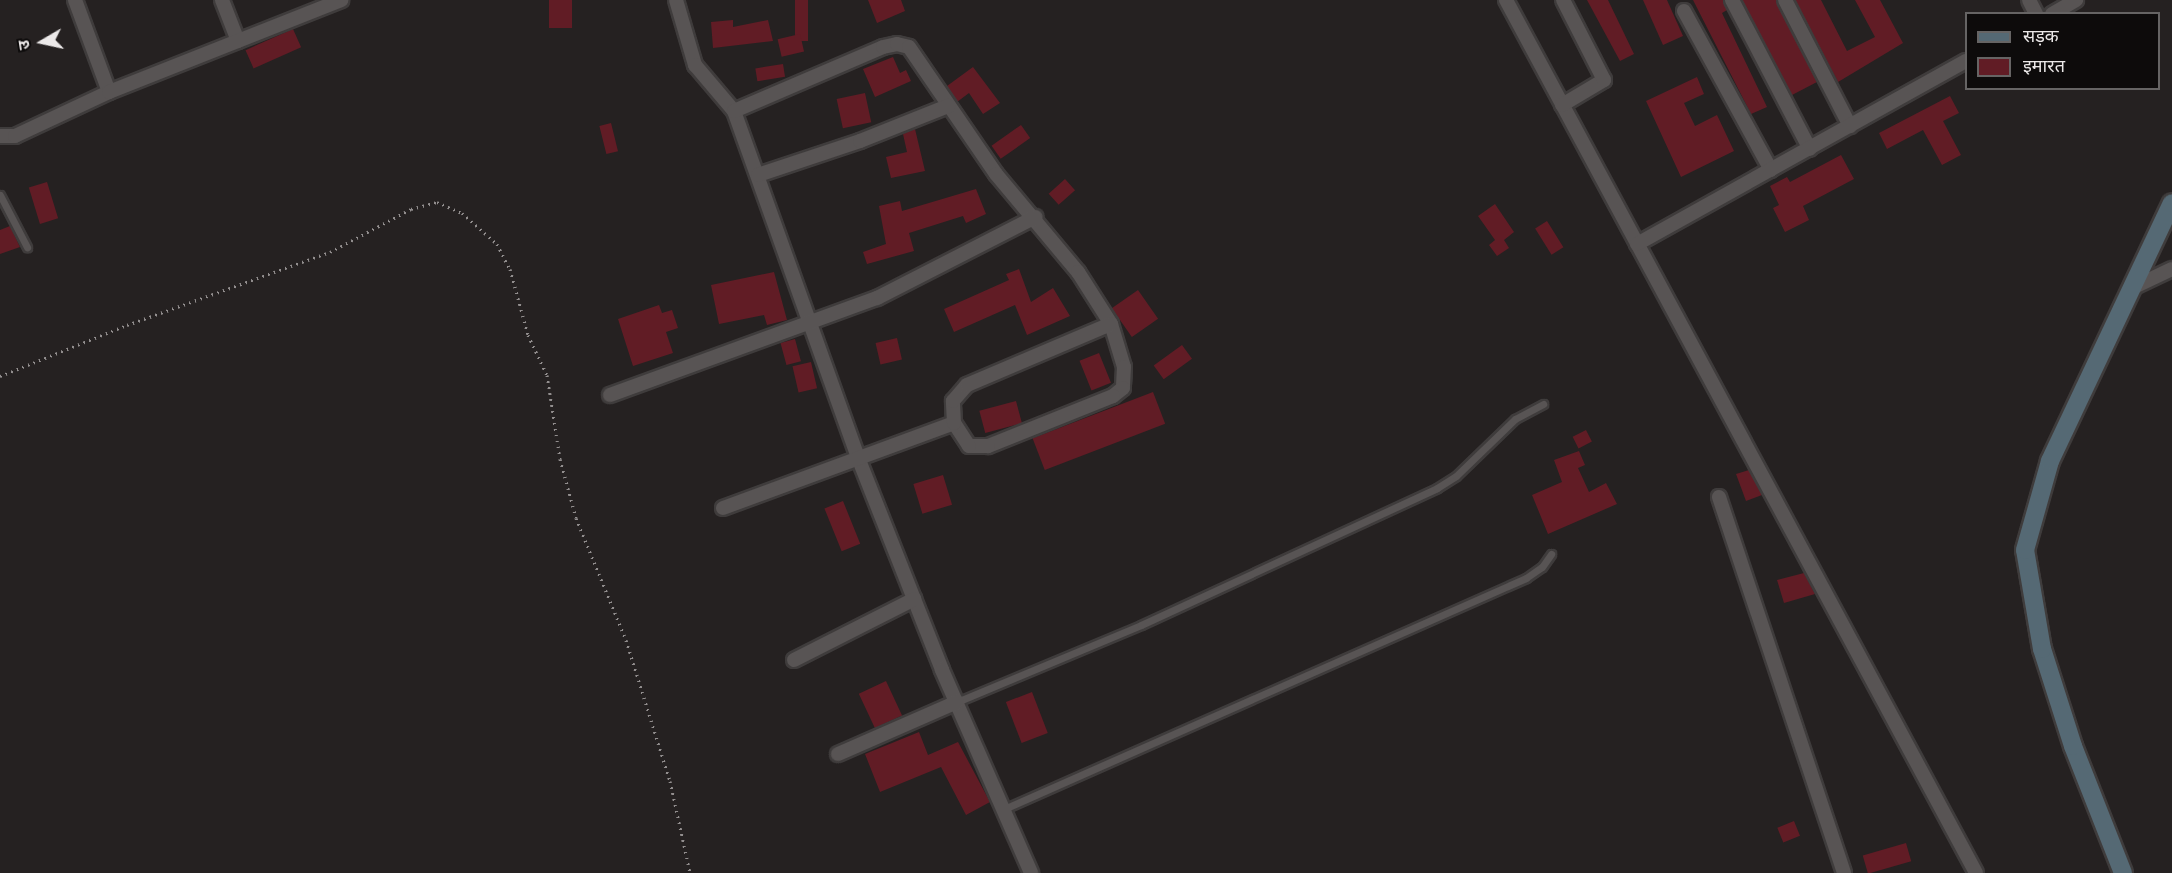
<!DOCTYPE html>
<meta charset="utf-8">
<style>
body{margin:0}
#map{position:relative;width:2172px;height:873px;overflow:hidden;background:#252121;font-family:"Crimson Pro","Noto Sans Devanagari",serif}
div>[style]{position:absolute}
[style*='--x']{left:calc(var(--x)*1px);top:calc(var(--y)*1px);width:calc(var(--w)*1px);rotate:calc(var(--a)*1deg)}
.building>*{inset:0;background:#611c25;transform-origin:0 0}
.path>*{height:3px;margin-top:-1.5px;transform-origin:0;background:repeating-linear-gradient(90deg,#928e8e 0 1.5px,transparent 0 6px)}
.roads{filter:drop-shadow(2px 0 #3f3c3c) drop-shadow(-2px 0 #3f3c3c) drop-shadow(0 2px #3f3c3c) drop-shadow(0 -2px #3f3c3c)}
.service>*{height:7px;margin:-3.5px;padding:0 3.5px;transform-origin:3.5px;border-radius:3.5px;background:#585454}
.minor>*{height:14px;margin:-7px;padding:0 7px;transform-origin:7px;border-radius:7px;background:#585454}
.secondary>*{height:18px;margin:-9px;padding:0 9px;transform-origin:9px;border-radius:9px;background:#556974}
span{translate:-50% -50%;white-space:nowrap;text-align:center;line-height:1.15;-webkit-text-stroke:4.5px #0d0b0b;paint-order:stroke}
.legend{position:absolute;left:1965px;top:12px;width:195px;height:78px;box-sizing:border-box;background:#0d0b0b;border:2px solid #666464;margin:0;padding:8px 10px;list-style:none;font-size:18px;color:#ece9e9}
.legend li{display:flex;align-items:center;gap:12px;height:30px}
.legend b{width:30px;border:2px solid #666464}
.north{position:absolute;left:12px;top:12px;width:60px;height:60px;-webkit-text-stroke:4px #0d0b0b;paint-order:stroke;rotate:261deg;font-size:16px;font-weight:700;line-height:24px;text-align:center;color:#ece9e9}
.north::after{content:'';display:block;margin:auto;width:21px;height:27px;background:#ece9e9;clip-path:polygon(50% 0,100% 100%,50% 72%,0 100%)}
</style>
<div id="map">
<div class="building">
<div style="left:549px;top:0;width:23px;height:28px"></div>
<div style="left:795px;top:0;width:13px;height:41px"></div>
<div style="clip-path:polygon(868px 0,901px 0,905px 11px,877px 23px)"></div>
<div style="clip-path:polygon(1587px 0,1608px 0,1634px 54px,1620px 61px)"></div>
<div style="clip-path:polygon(1643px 0,1667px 0,1683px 36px,1663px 45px)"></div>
<div style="clip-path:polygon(1693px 0,1723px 0,1727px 10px,1722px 13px,1767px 107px,1751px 114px)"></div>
<div style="clip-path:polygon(1742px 0,1776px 0,1817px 82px,1792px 95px)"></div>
<div style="clip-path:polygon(1795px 0,1821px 0,1847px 51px,1875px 37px,1855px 0,1880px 0,1903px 43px,1838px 82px)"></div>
<div style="clip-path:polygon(733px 20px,733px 27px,768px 20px,773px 41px,713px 48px,711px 22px)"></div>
<div style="left:293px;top:29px;width:20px;height:52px;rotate:66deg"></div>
<div style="left:800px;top:34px;width:18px;height:23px;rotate:77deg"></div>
<div style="clip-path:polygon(893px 57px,900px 73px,906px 70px,911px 81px,875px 97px,863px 69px)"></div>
<div style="left:783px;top:64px;width:13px;height:28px;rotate:81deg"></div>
<div style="clip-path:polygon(973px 67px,1000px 103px,983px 114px,969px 93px,957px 102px,947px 86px)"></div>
<div style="clip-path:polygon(1697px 77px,1704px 94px,1684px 103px,1695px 126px,1717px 115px,1734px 151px,1681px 177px,1646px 101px)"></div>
<div style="left:865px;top:93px;width:30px;height:29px;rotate:78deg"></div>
<div style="clip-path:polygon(1950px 96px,1959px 113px,1943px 121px,1961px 155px,1942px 165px,1923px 130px,1887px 149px,1879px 133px)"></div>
<div style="left:611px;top:123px;width:29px;height:12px;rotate:76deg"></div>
<div style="left:1021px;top:125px;width:16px;height:36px;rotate:55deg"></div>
<div style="clip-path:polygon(915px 129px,925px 171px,891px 178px,886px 157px,907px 152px,903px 134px)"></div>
<div style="clip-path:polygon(1841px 155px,1854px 179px,1803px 206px,1809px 220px,1785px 232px,1773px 208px,1779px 205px,1770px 186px,1787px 177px,1790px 182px)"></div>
<div style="left:1065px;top:179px;width:15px;height:22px;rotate:48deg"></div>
<div style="left:47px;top:182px;width:38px;height:19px;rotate:73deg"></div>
<div style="clip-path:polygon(976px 189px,986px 214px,966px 223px,963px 216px,909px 233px,914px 251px,867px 264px,863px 252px,886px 244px,879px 206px,900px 201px,902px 211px)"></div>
<div style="clip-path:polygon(1495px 204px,1514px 232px,1504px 240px,1509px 248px,1497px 256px,1489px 245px,1495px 240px,1478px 216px)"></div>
<div style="left:1547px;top:221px;width:31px;height:14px;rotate:58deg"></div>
<div style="clip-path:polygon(10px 226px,20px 247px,0 254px,0 230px)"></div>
<div style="clip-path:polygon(1019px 269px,1031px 302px,1053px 288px,1070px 316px,1027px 335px,1015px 305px,954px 332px,944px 309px,1009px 280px,1006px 274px)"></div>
<div style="clip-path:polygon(774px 272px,787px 320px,767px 325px,764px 315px,719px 324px,711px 285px)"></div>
<div style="left:1138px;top:290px;width:35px;height:32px;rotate:55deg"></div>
<div style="clip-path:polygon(659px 305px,662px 313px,672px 310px,678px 328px,666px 332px,673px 353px,633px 366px,618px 319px)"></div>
<div style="left:897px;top:338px;width:22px;height:22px;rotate:77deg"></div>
<div style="left:795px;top:339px;width:23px;height:15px;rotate:75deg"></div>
<div style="left:1182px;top:345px;width:17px;height:35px;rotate:54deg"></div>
<div style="left:1099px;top:353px;width:32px;height:21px;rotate:68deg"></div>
<div style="left:811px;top:362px;width:27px;height:19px;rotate:77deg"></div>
<div style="left:1153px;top:392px;width:34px;height:129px;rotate:69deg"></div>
<div style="left:1016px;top:401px;width:23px;height:38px;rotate:75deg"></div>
<div style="left:1586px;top:430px;width:13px;height:15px;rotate:63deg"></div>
<div style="clip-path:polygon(1579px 451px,1585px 465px,1578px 468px,1589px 492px,1606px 483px,1617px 504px,1548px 534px,1532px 495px,1562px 482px,1554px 460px)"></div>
<div style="clip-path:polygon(1749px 470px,1762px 495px,1746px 501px,1736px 474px)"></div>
<div style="left:943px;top:475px;width:31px;height:31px;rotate:73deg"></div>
<div style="left:843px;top:501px;width:46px;height:20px;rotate:68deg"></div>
<div style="clip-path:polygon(1804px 573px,1815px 594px,1784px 603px,1777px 580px)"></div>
<div style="left:886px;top:681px;width:38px;height:30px;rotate:65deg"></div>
<div style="left:1032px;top:692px;width:44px;height:28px;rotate:69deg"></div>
<div style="clip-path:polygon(919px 732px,928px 755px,958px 742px,990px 802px,966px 815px,941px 767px,880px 792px,865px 754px)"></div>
<div style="left:1794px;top:821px;width:16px;height:18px;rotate:68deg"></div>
<div style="left:1906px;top:843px;width:19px;height:45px;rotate:74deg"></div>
</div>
<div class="path">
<div style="--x:0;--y:376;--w:137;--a:-21.9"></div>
<div style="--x:127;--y:325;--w:216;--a:-19.8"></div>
<div style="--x:330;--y:252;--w:92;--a:-28"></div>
<div style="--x:411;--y:209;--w:27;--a:-15"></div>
<div style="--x:437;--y:202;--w:27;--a:24"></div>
<div style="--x:462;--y:213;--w:47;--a:41.5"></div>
<div style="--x:497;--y:244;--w:28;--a:63"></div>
<div style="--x:510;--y:269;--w:68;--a:74.7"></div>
<div style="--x:528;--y:335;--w:44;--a:64.6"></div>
<div style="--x:547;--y:375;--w:85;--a:81.2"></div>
<div style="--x:560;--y:459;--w:61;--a:74.8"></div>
<div style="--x:576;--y:518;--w:132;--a:67.7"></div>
<div style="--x:626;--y:640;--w:148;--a:72.7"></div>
<div style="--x:670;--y:781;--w:94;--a:77.7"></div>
</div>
<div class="roads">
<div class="service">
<div style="--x:0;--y:195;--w:59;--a:62.6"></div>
<div style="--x:957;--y:702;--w:199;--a:-22.7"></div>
<div style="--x:1141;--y:625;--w:326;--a:-24.8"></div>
<div style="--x:1437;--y:488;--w:22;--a:-32"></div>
<div style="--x:1456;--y:476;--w:82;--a:-44"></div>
<div style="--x:1515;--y:419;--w:32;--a:-28"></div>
<div style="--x:1004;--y:809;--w:571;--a:-23.87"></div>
<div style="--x:1526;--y:578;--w:19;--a:-35"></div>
<div style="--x:1542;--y:567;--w:16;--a:-55"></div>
</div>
<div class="minor">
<div style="--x:75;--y:0;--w:98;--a:69.7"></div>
<div style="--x:222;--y:0;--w:44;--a:68.7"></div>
<div style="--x:676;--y:0;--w:68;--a:73.7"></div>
<div style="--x:695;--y:65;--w:60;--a:49.7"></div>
<div style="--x:734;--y:111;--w:371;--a:70.3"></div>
<div style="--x:859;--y:460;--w:226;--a:68.4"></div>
<div style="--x:942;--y:670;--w:222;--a:66.3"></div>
<div style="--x:1506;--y:0;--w:991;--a:61.7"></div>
<div style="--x:1732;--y:0;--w:168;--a:62.4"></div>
<div style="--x:1785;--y:0;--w:142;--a:62.7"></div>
<div style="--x:2029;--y:0;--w:16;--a:63"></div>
<div style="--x:1684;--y:11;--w:181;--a:61.3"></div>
<div style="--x:2052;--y:14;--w:28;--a:-30"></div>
<div style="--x:1562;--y:105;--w:49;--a:-30.8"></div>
<div style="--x:1604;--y:80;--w:90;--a:-117.1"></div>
<div style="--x:734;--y:111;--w:162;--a:-23.2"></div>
<div style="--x:883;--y:47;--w:14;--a:-12"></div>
<div style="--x:897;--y:44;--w:12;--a:14"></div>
<div style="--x:909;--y:47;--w:154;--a:55.6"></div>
<div style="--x:996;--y:174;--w:128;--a:50.1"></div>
<div style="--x:1078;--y:272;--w:62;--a:57.6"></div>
<div style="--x:1111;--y:324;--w:45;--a:73.2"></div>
<div style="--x:1124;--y:367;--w:21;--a:93"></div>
<div style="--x:1123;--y:388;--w:13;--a:141"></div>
<div style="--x:1113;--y:396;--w:135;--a:158.2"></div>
<div style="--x:988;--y:446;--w:19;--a:180"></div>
<div style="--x:969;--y:446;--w:27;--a:-123"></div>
<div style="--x:0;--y:136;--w:15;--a:0"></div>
<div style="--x:15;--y:136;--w:104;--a:-25.1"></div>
<div style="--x:109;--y:92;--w:250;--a:-21.6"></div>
<div style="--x:758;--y:175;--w:108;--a:-18.4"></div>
<div style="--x:860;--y:141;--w:95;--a:-21.7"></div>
<div style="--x:1637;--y:244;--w:376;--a:-29.1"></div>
<div style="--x:2132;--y:288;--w:44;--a:-25.4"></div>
<div style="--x:610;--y:395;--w:284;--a:-20"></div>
<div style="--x:877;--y:298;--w:178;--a:-27.1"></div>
<div style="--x:1719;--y:497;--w:396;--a:71.6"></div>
<div style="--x:723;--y:508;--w:246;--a:-20.2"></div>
<div style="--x:954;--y:423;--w:22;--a:-93"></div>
<div style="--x:953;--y:401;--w:21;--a:-49"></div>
<div style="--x:967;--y:385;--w:156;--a:-23"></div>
<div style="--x:794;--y:660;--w:135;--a:-26.9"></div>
<div style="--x:838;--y:754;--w:130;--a:-23.6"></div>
</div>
<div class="secondary">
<div style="--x:2123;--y:873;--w:136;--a:-111.5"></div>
<div style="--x:2073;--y:746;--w:102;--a:-107.7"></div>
<div style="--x:2042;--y:649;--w:100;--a:-99.7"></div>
<div style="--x:2025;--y:550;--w:92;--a:-74.3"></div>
<div style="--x:2050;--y:461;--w:285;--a:-64.7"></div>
</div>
</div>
<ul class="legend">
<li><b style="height:8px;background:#556974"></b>सड़क</li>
<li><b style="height:16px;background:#611c25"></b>इमारत</li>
</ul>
<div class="north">उ</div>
</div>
